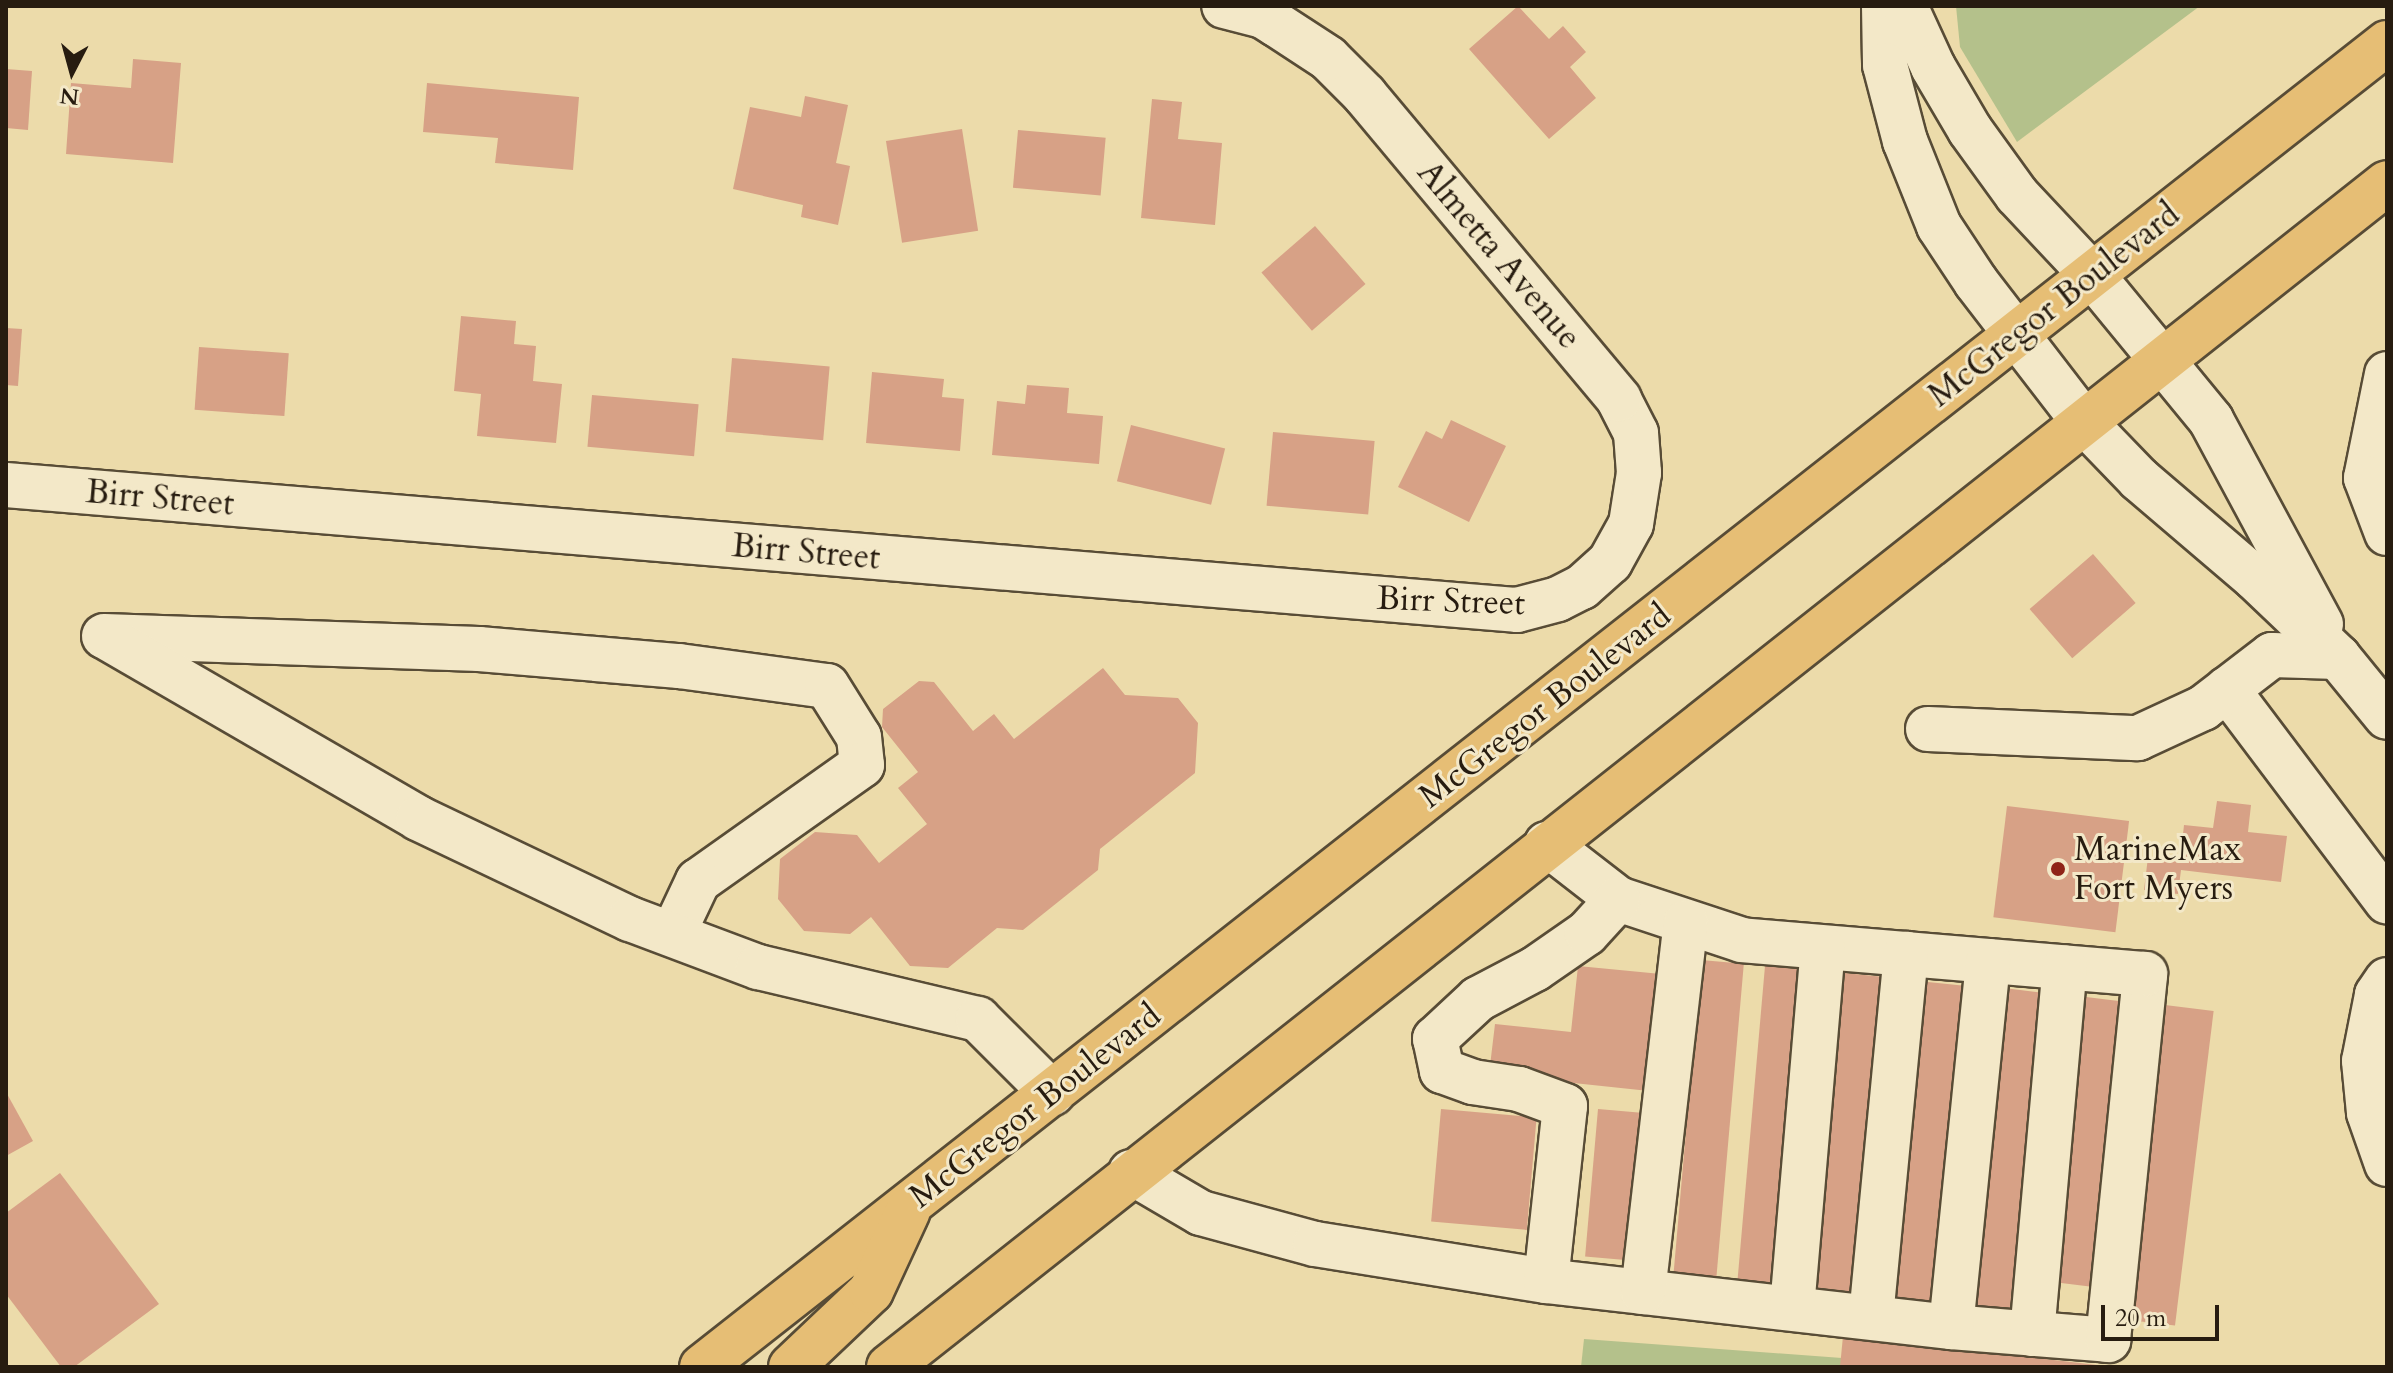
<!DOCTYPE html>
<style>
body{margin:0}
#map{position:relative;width:2393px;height:1373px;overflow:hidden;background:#ecdbaa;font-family:Cardo,serif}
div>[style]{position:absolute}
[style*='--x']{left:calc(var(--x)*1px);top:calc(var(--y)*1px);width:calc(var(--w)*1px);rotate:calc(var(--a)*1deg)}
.green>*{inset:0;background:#b4c18b}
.building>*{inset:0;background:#d7a186;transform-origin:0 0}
.roads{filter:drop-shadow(2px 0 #584c36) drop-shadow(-2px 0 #584c36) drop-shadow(0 2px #584c36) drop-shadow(0 -2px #584c36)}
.minor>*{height:44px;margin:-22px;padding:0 22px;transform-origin:22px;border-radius:22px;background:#f3e8c8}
.major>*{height:44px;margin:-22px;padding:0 22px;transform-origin:22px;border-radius:22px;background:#e6be75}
.dots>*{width:22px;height:22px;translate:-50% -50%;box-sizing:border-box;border:4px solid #f3e8c8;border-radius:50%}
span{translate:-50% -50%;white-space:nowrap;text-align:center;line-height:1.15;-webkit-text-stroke:6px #f3e8c8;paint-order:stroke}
.street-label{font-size:34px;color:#271c10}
.poi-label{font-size:34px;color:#271c10}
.left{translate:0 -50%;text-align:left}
.frame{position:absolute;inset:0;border:8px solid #271c10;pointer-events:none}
.north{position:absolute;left:32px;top:32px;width:80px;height:80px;-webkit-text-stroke:6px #f3e8c8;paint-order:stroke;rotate:186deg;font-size:22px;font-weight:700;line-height:32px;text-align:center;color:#271c10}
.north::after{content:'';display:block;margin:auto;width:28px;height:36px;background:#271c10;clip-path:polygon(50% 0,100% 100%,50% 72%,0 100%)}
.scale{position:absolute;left:2101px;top:1305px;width:118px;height:36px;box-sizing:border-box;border:4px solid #271c10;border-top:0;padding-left:10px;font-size:24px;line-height:28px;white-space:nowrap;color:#271c10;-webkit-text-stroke:6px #f3e8c8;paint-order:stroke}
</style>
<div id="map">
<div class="green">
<div style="clip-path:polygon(1956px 6px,2200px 6px,2017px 142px,1960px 47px)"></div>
<div style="clip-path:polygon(1584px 1339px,1963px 1367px,1581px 1367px)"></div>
</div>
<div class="building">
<div style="clip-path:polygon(1518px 6px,1549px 39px,1563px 26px,1586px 52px,1570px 67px,1596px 98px,1549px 139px,1469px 49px)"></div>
<div style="clip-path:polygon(133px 59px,181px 63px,173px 163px,66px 154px,71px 83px,131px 88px)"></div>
<div style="clip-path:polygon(6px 69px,32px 71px,28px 130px,6px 128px)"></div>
<div style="clip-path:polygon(427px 83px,579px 97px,573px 170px,495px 163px,498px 138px,423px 132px)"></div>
<div style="clip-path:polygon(805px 96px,848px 105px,836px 163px,850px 166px,838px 225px,801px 217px,803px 205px,733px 189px,750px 107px,801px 117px)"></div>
<div style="clip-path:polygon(1152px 99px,1182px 102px,1178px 139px,1222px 143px,1215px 225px,1141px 218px)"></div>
<div style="left:962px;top:129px;width:103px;height:77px;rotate:81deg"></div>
<div style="left:1018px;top:130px;width:88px;height:58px;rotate:5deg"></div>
<div style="left:1315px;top:226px;width:77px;height:71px;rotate:49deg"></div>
<div style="clip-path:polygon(461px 316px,516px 321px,514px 344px,536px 346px,533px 381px,562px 384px,556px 443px,477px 436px,481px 394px,454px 391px)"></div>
<div style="clip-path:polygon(6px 328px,22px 329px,18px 386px,6px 385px)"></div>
<div style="left:199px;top:347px;width:90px;height:63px;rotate:4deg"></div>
<div style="left:732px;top:358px;width:98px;height:74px;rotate:5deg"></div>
<div style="clip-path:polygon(872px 372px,944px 379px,942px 397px,964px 399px,960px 451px,866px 443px)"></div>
<div style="clip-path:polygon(1027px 385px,1069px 388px,1067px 413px,1103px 416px,1099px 464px,992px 455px,997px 401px,1025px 404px)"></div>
<div style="left:592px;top:395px;width:107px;height:52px;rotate:5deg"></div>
<div style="clip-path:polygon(1451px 420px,1506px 446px,1469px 522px,1398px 487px,1426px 431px,1442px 439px)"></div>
<div style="left:1131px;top:425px;width:97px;height:58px;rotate:14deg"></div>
<div style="left:1273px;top:432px;width:102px;height:74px;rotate:5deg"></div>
<div style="left:2093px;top:554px;width:65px;height:84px;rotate:49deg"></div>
<div style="clip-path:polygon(1103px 668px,1125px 695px,1178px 698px,1198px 723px,1195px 773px,1100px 849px,1098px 870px,1023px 930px,997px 928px,948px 968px,910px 966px,871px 917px,850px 934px,804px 931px,778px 899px,780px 859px,815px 832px,857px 835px,879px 863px,927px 824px,898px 788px,918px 772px,882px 727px,883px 709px,919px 681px,934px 682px,973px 731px,994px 714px,1014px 739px)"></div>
<div style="clip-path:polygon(2217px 801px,2251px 805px,2248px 832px,2287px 836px,2281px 882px,2181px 870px,2178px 894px,2144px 890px,2148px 857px,2180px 861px,2184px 825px,2213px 828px)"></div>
<div style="left:2007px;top:806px;width:123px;height:112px;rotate:7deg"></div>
<div style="left:1701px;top:960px;width:43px;height:314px;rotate:5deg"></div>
<div style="clip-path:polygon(1578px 966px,1661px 974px,1649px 1091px,1489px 1074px,1495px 1024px,1571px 1032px)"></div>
<div style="left:1765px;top:966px;width:43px;height:315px;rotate:5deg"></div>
<div style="left:1845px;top:973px;width:49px;height:316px;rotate:6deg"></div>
<div style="left:1918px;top:981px;width:49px;height:318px;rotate:6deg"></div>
<div style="left:2004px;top:988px;width:49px;height:319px;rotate:7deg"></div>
<div style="left:2078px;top:996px;width:49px;height:287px;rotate:7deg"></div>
<div style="left:2165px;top:1005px;width:49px;height:317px;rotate:7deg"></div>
<div style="clip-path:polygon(6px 1092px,33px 1141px,6px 1156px)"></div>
<div style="left:1441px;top:1109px;width:96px;height:113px;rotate:5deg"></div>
<div style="left:1598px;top:1109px;width:49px;height:148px;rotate:5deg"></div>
<div style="clip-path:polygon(60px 1173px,159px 1304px,74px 1367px,61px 1367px,6px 1294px,6px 1213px)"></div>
<div style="clip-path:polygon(1843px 1336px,2097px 1365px,2097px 1367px,1840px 1367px)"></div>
</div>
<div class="roads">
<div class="minor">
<div style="--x:1884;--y:6;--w:59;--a:89"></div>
<div style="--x:1885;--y:65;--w:79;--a:75.3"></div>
<div style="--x:1905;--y:141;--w:92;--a:68.2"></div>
<div style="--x:1939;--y:226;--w:67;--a:56.5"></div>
<div style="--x:1976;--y:282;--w:175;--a:52.4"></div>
<div style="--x:2083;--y:421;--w:81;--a:46"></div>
<div style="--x:2139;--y:479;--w:153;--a:40.5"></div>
<div style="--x:2255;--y:578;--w:115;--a:43.6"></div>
<div style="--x:2338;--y:657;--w:77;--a:50.8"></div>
<div style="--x:1905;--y:6;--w:67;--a:65.3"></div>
<div style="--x:1933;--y:67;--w:73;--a:59.6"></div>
<div style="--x:1970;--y:130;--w:80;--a:54.1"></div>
<div style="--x:2017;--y:195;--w:110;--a:46.8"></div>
<div style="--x:2092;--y:275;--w:188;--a:50.6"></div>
<div style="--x:2211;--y:420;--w:232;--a:61.7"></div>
<div style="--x:2387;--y:374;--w:106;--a:101.4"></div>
<div style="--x:2366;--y:478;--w:59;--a:69.1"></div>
<div style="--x:6;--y:485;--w:1516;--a:4.73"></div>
<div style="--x:1517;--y:610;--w:42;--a:-15"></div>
<div style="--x:1558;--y:599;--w:27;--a:-27"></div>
<div style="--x:1582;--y:587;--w:38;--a:-42"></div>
<div style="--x:1610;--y:562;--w:43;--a:-61.1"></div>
<div style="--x:1631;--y:524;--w:52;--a:-81.1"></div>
<div style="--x:1639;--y:473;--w:40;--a:-94.3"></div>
<div style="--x:1636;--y:433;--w:38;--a:-117"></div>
<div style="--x:1619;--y:399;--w:396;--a:-129.9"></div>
<div style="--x:1365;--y:95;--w:52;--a:-135"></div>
<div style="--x:1328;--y:58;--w:62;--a:-146.8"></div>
<div style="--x:1276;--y:24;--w:15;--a:-148"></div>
<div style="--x:1263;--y:16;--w:40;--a:-165.6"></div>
<div style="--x:104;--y:636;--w:375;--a:2"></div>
<div style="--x:479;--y:649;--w:201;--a:4.9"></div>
<div style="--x:679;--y:666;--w:149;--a:7.7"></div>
<div style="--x:827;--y:686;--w:60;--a:57.9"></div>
<div style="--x:859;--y:737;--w:28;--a:84"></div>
<div style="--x:862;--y:765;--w:201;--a:144.7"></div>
<div style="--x:698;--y:881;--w:59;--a:115.3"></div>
<div style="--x:106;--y:637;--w:361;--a:30.1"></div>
<div style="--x:418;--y:818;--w:235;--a:25.5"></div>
<div style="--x:630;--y:919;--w:137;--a:20.6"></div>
<div style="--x:758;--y:967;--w:226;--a:13.3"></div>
<div style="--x:978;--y:1019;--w:105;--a:45"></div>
<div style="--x:2227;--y:689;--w:266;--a:53"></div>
<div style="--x:1928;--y:729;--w:210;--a:2.5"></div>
<div style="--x:2138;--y:738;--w:72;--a:-24.8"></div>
<div style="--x:2203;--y:708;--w:87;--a:-37.5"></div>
<div style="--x:2272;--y:655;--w:66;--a:1.7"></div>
<div style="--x:2387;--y:980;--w:18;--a:124"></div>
<div style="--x:2377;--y:995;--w:67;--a:101.1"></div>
<div style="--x:2364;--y:1061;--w:52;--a:84.5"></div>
<div style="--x:2369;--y:1113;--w:54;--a:70.6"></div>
<div style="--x:1131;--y:1172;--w:81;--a:30.4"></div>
<div style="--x:1201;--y:1213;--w:118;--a:15.2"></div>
<div style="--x:1315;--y:1244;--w:234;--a:9.1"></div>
<div style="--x:1546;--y:1281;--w:408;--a:6.5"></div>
<div style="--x:1951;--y:1327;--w:158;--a:4.7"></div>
<div style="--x:2108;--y:1340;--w:368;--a:-84.2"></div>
<div style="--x:2145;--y:974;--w:404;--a:-175.2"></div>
<div style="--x:1742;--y:940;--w:131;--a:-161.7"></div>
<div style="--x:1618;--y:899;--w:90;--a:-142.2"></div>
<div style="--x:1546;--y:1281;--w:176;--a:-83.8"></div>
<div style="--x:1565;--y:1106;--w:49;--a:-159.7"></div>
<div style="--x:1519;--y:1089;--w:47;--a:-171.3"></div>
<div style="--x:1473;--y:1082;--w:33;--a:-160"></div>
<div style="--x:1442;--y:1071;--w:33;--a:-102"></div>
<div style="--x:1435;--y:1039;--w:59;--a:-42.9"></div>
<div style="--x:1478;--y:999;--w:64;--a:-27.8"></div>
<div style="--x:1535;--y:969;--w:63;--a:-34.7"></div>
<div style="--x:1587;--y:933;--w:46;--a:-47.6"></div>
<div style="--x:1643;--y:1292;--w:372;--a:-83.4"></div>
<div style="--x:1792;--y:1308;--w:361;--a:-85.1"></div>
<div style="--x:1871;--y:1317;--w:365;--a:-84.5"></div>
<div style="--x:1951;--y:1327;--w:368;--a:-84.2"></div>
<div style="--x:2032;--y:1334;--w:368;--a:-84.9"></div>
</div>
<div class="major">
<div style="--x:702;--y:1367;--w:2143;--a:-38.16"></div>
<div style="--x:791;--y:1367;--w:110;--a:-43.5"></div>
<div style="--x:871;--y:1291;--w:88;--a:-65.2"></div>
<div style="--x:889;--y:1367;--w:1909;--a:-38.32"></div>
</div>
</div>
<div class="dots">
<div style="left:2058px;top:869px;background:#8f2418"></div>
</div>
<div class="street-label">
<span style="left:1499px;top:255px;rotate:50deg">Almetta Avenue</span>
<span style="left:2054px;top:305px;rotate:-38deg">McGregor Boulevard</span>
<span style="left:160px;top:498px;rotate:5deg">Birr Street</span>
<span style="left:806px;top:552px;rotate:5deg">Birr Street</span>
<span style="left:1451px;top:601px;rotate:2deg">Birr Street</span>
<span style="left:1545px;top:706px;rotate:-38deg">McGregor Boulevard</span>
<span style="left:1035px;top:1106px;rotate:-38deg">McGregor Boulevard</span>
</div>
<div class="poi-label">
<span class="left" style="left:2074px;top:869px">MarineMax<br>Fort Myers</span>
</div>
<div class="frame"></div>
<div class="north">N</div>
<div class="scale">20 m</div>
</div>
